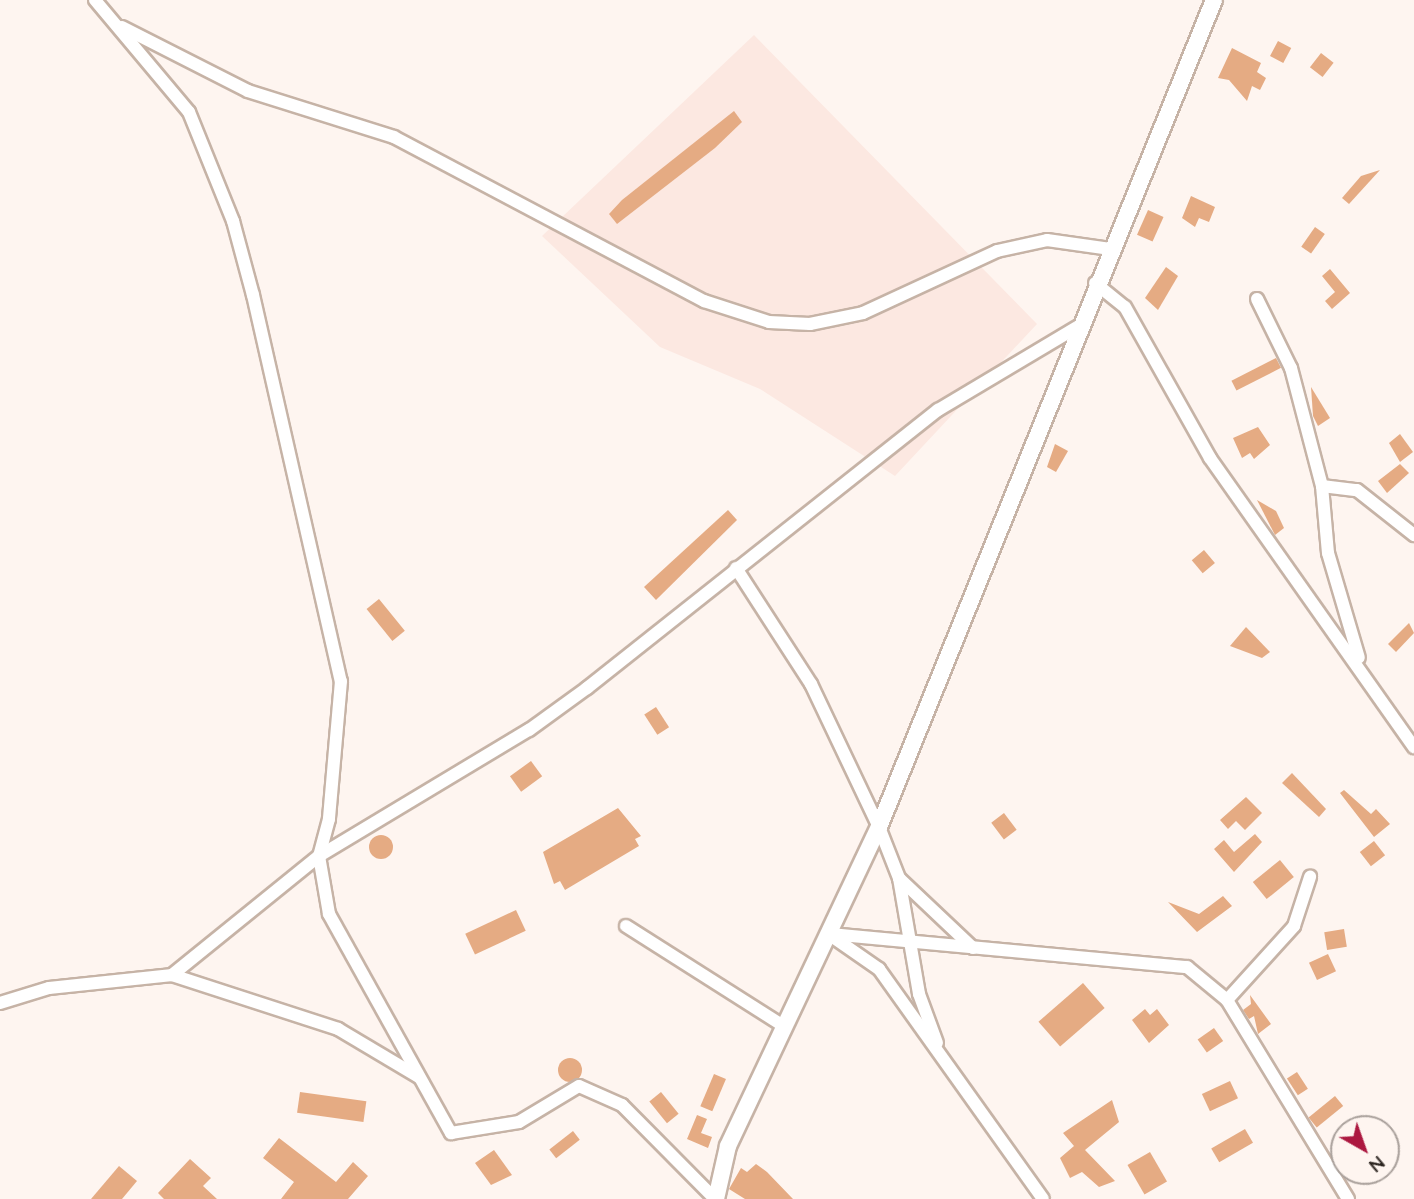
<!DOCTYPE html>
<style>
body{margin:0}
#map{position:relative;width:1414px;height:1199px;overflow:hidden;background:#fef5f0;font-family:Quicksand,sans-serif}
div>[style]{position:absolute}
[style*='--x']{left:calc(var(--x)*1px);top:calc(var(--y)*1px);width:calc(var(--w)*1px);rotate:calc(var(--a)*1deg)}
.education>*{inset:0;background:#fce8e1}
.building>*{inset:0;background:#e5ab83;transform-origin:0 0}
.round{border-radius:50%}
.roads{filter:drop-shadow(2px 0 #c6b3a6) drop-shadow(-2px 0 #c6b3a6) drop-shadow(0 2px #c6b3a6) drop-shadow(0 -2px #c6b3a6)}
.minor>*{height:12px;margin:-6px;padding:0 6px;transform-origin:6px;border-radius:6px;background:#fff}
.major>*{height:16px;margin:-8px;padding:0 8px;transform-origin:8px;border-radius:8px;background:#fff}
span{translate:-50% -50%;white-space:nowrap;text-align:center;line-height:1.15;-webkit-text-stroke:5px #fef5f0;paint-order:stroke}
.north{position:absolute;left:1330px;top:1115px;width:70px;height:70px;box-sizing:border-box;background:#fef5f0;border:2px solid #aaa19c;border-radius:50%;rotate:140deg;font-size:19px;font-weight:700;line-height:28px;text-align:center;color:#2b241f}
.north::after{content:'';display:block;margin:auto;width:24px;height:32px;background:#ac1840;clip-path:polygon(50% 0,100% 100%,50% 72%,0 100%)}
</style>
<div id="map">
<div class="education">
<div style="clip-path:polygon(754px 35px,1037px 324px,895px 476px,760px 389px,660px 347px,542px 236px)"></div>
</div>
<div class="building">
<div style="left:1278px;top:41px;width:15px;height:17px;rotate:28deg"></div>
<div style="clip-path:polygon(1232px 48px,1261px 63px,1257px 72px,1266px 78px,1260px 90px,1252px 86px,1247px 101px,1229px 80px,1218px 78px)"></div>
<div style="left:1321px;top:53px;width:16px;height:18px;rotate:38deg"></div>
<div style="clip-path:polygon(734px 111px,742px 122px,715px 148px,617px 224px,609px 214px,622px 200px)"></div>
<div style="clip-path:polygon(1380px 170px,1349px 204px,1342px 198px,1361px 176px)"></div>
<div style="clip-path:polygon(1191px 196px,1215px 207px,1209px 222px,1199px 218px,1195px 227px,1182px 218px)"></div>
<div style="left:1148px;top:210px;width:17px;height:27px;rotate:24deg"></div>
<div style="left:1315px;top:227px;width:12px;height:24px;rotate:35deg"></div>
<div style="clip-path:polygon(1166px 267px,1178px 276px,1158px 310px,1145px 298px)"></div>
<div style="clip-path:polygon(1330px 269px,1350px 293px,1332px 309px,1325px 301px,1335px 292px,1322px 276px)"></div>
<div style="left:1276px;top:358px;width:11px;height:50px;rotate:63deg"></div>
<div style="clip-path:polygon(1311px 387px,1330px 418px,1318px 426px,1313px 416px)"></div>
<div style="clip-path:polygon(1258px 427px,1270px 445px,1254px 459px,1250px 453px,1242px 458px,1233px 438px)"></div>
<div style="clip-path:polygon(1400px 434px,1413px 452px,1400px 462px,1389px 443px)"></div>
<div style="clip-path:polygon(1055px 444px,1068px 451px,1056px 472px,1047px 467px)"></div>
<div style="clip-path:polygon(1400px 464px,1409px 473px,1387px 493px,1378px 481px)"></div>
<div style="clip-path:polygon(1257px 500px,1276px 511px,1284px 528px,1275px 535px)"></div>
<div style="clip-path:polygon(728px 510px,737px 520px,656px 600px,644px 587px)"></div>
<div style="left:1204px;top:550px;width:17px;height:16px;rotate:50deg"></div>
<div style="left:379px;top:599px;width:41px;height:16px;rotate:51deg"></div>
<div style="clip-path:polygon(1409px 623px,1414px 633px,1396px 652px,1388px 644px)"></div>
<div style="clip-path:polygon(1246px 627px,1270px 652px,1262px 658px,1230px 646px)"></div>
<div style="left:656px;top:707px;width:24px;height:14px;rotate:57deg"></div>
<div style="left:531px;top:761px;width:19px;height:26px;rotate:54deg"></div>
<div style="clip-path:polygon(1292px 773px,1326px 809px,1319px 817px,1282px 783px)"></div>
<div style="clip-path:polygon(1344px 790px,1371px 814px,1376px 809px,1390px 824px,1374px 837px,1340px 793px)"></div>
<div style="clip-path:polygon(1246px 797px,1262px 813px,1245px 830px,1236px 821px,1228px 829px,1220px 820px)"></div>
<div style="clip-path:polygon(618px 808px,641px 836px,635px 839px,639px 846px,565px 890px,560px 881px,554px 884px,543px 852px)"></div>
<div style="left:1004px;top:813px;width:21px;height:16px;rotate:53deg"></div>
<div style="clip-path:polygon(1255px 834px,1262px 842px,1234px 872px,1214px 849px,1224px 840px,1234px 852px)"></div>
<div class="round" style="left:369px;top:835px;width:24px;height:24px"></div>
<div style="left:1374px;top:841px;width:18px;height:18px;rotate:52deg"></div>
<div style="left:1280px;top:860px;width:22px;height:35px;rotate:51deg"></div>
<div style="clip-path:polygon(1223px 896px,1232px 906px,1197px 932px,1168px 902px,1199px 914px)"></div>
<div style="left:516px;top:910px;width:23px;height:56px;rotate:65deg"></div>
<div style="left:1344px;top:929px;width:18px;height:20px;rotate:81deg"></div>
<div style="left:1328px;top:954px;width:19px;height:21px;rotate:65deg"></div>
<div style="left:1083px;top:983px;width:33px;height:59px;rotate:49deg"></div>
<div style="clip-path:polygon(1250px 995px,1271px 1024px,1258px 1034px,1254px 1016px,1249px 1019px,1243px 1010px,1251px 1004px)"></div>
<div style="clip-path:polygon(1145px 1009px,1150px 1015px,1157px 1009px,1169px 1025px,1149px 1043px,1132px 1020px)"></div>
<div style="left:1214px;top:1028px;width:16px;height:20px;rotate:55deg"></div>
<div class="round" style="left:558px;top:1058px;width:24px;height:24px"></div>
<div style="left:1297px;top:1072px;width:20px;height:12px;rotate:57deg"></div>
<div style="left:714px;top:1074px;width:13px;height:35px;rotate:23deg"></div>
<div style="left:1230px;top:1081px;width:19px;height:31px;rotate:65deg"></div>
<div style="left:300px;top:1092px;width:67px;height:21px;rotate:8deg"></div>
<div style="left:661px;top:1092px;width:28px;height:15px;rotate:51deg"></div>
<div style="left:1335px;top:1096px;width:13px;height:34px;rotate:51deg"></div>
<div style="clip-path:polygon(1112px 1100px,1119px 1122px,1085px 1150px,1115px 1181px,1099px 1187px,1082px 1172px,1070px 1178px,1060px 1158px,1074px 1146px,1063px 1133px)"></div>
<div style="clip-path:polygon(697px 1115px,707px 1119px,701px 1133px,712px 1137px,708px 1148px,687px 1139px)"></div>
<div style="left:1245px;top:1129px;width:16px;height:39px;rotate:60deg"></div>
<div style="left:573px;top:1131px;width:11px;height:30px;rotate:52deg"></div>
<div style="clip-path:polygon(279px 1138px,336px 1182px,353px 1162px,368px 1176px,348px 1199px,281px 1199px,294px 1182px,263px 1158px)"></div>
<div style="clip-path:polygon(494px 1150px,512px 1175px,491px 1185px,475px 1163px)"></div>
<div style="left:1150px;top:1152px;width:34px;height:26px;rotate:60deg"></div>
<div style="clip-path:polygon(190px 1159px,211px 1178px,203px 1186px,217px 1199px,164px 1199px,158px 1193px)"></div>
<div style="clip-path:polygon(756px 1164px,767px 1172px,793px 1199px,745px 1199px,729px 1189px,741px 1168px,747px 1172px)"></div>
<div style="clip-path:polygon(119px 1166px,137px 1181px,122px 1199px,91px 1199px)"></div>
</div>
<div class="roads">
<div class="minor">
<div style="--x:95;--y:0;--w:146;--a:50"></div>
<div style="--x:189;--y:112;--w:118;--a:68"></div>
<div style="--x:233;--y:221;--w:77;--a:74.9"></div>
<div style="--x:253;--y:295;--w:396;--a:77.2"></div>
<div style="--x:341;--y:681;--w:139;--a:95"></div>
<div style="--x:329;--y:819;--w:38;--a:105"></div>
<div style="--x:319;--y:856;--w:59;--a:80.2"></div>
<div style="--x:329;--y:914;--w:251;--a:60.9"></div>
<div style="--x:451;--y:1133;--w:69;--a:-9.2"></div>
<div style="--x:519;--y:1122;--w:70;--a:-31"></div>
<div style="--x:579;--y:1086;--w:47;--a:23.8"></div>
<div style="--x:622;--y:1105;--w:132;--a:45.3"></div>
<div style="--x:122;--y:27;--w:141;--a:26.9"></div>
<div style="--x:248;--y:91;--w:153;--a:17.5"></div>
<div style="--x:394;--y:137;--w:351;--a:27.9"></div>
<div style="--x:704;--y:301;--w:68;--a:17.9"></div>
<div style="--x:769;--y:322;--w:41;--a:2.8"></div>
<div style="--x:810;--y:324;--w:54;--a:-11.7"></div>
<div style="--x:863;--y:313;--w:148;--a:-24.8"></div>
<div style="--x:997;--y:251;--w:51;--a:-12.4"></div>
<div style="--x:1047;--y:240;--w:64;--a:8.1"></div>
<div style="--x:1095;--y:283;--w:38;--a:39"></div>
<div style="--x:1125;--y:307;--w:173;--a:60.6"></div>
<div style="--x:1210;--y:458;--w:354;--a:54.8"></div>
<div style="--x:1257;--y:299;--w:77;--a:63.8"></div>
<div style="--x:1291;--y:368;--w:122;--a:75.3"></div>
<div style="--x:1322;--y:486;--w:67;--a:84.9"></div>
<div style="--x:1328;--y:553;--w:109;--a:73.6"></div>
<div style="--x:1322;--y:486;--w:35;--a:7"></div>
<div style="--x:1357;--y:490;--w:73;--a:38.3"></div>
<div style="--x:736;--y:568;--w:138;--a:57.1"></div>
<div style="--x:811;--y:684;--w:158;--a:64.6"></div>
<div style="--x:879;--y:827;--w:55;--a:68.6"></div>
<div style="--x:899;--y:878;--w:118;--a:80.2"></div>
<div style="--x:919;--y:994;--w:52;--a:69.8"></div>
<div style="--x:899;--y:878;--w:102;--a:43.4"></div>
<div style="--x:626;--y:926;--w:188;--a:32.4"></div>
<div style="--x:830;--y:934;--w:359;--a:5.3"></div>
<div style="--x:1187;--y:967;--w:52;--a:39.5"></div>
<div style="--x:1227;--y:1000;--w:233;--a:58.7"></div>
<div style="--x:830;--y:935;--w:60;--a:34.8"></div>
<div style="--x:879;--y:969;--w:282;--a:54.5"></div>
<div style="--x:172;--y:975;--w:189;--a:-39"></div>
<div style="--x:319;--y:856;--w:245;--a:-31"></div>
<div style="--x:529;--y:730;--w:72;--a:-35.9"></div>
<div style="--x:587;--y:688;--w:448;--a:-38.4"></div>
<div style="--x:938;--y:410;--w:162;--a:-30.8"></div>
<div style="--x:1227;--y:1000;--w:100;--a:-47.8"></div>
<div style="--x:1294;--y:926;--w:52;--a:-71.9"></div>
<div style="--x:0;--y:1003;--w:51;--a:-17"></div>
<div style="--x:49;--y:988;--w:124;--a:-6"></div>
<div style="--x:172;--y:975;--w:175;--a:18"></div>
<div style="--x:338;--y:1029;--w:94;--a:30.7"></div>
</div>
<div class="major">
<div style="--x:716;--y:1199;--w:54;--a:-77.2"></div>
<div style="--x:728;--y:1146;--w:353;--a:-64.7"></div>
<div style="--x:879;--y:827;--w:892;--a:-67.95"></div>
</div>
</div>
<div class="north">N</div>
</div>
